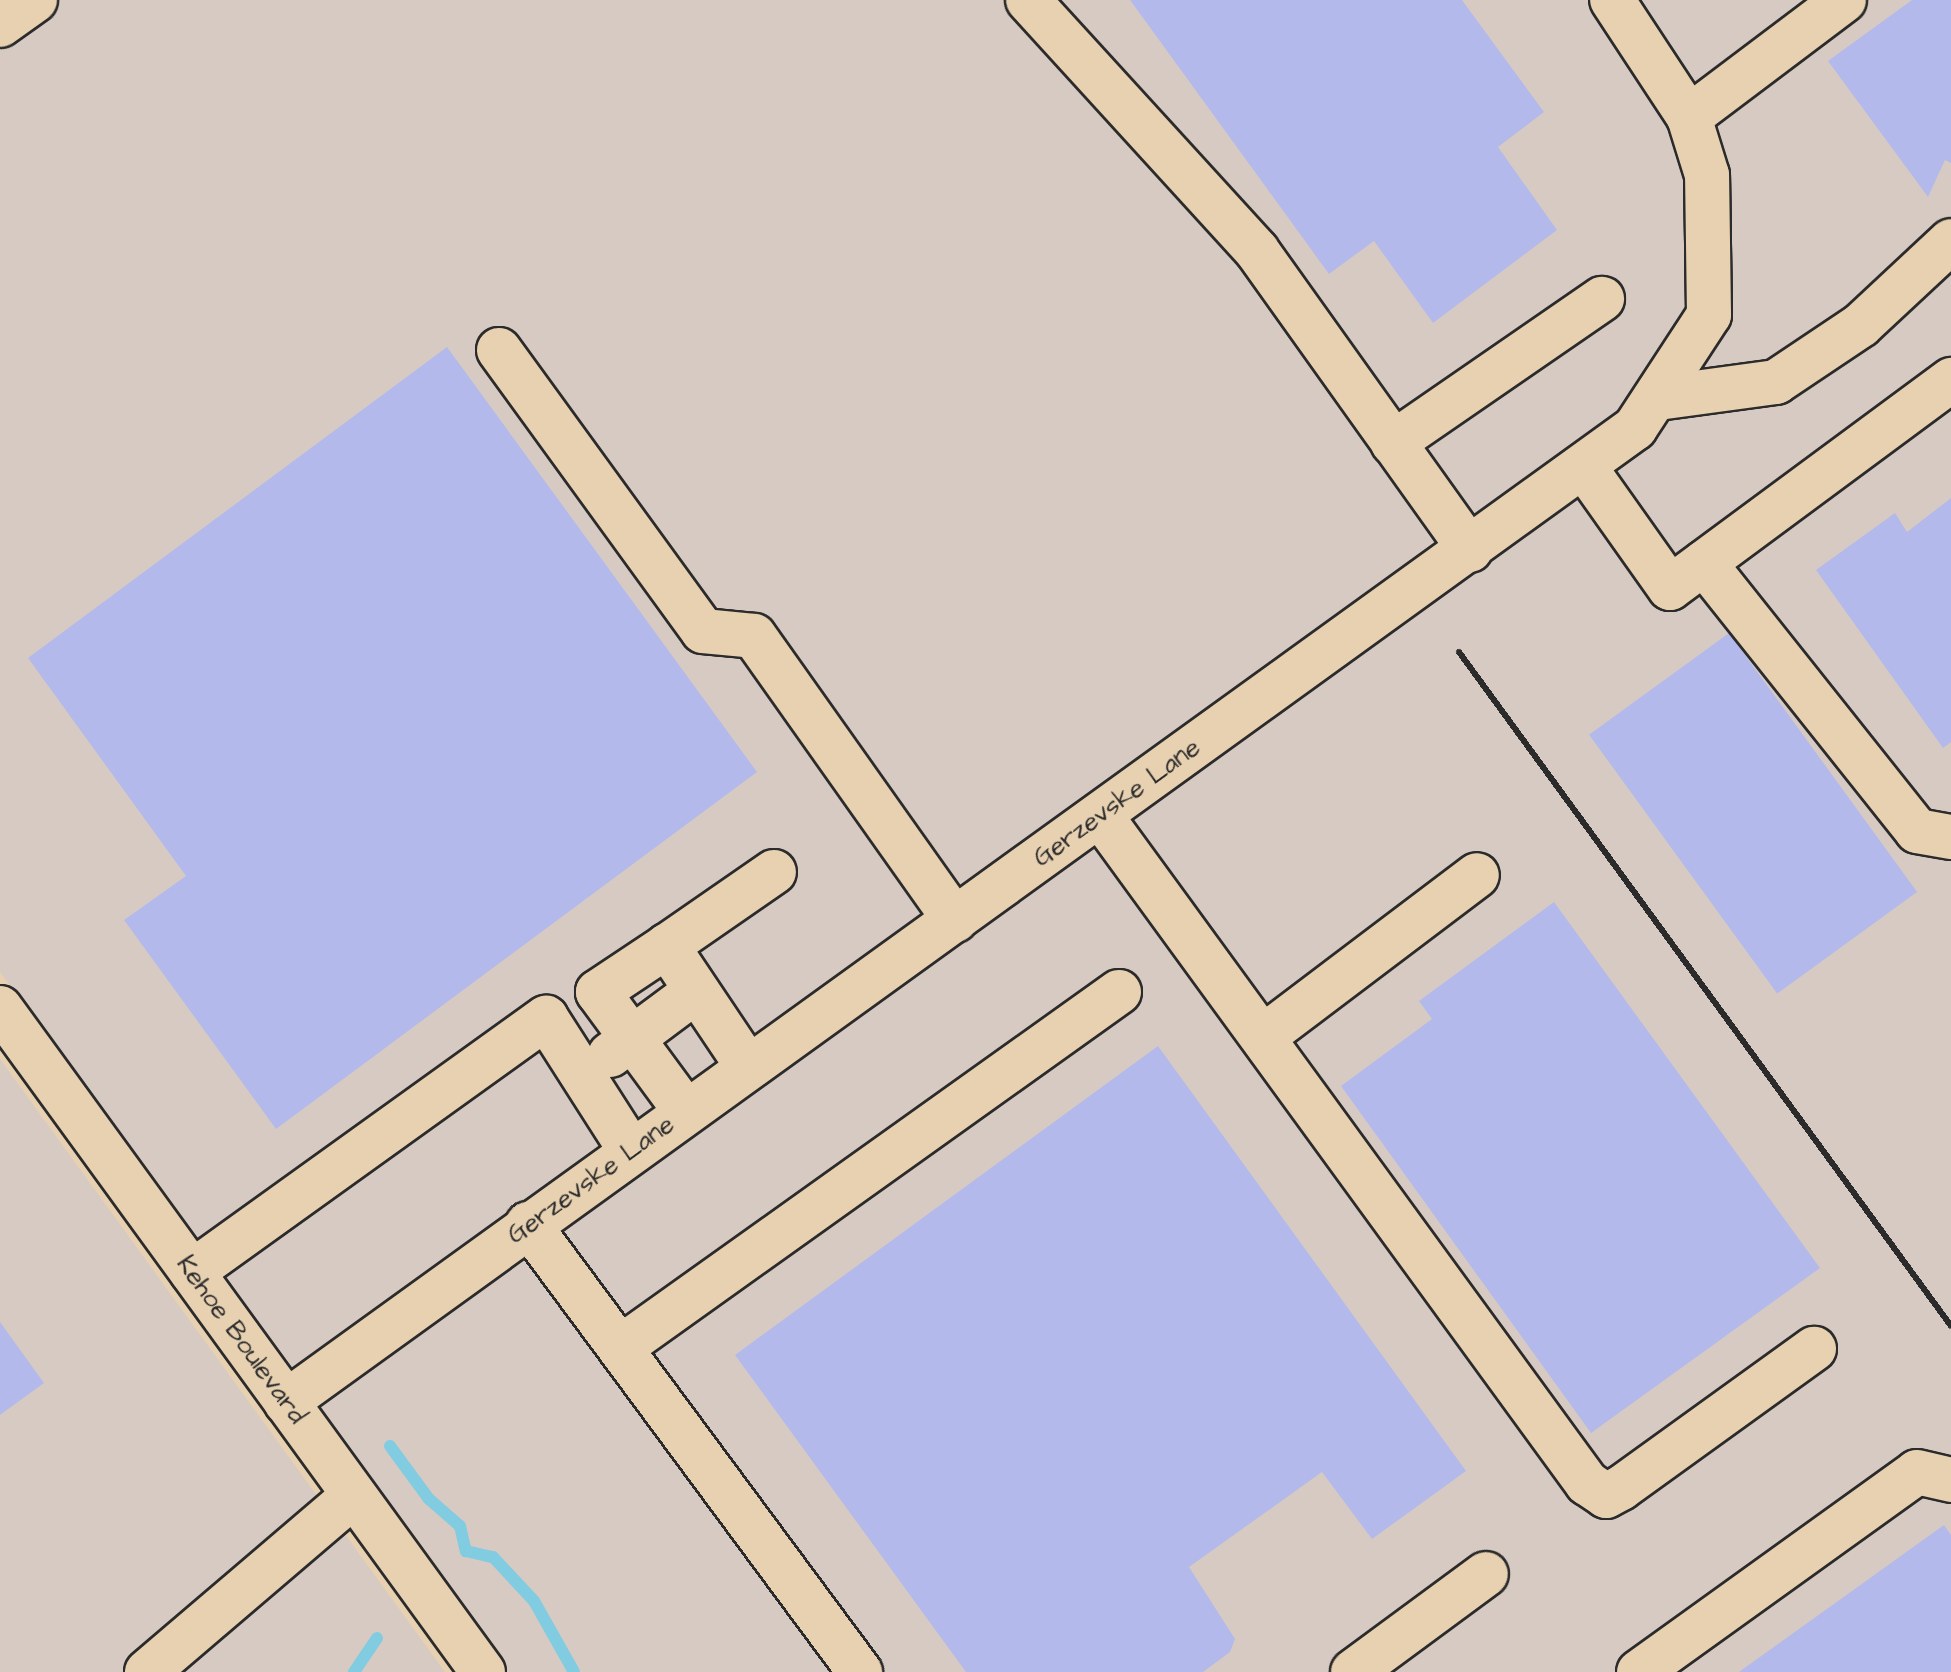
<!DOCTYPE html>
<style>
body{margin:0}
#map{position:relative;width:1951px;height:1672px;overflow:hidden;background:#e7d1b1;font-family:"Architects Daughter",sans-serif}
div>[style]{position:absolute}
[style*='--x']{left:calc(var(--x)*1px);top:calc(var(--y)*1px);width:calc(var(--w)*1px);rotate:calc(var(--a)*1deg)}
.built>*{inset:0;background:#d7cac2}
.stream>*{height:12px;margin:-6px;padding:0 6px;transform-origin:6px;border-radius:6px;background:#81cce1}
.building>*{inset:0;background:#b3baeb;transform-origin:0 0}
.roads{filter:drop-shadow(2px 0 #2b2b2b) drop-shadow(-2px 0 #2b2b2b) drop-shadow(0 2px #2b2b2b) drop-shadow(0 -2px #2b2b2b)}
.minor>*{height:44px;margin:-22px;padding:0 22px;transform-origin:22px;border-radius:22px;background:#e7d1b1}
.rail>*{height:6px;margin:-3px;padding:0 3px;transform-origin:3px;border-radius:3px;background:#2b2b2b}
span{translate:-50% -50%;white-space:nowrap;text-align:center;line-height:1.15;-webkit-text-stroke:6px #e7d1b1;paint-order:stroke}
.street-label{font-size:26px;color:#2b2b2b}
</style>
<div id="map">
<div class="built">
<div style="clip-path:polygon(0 0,1951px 0,1951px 1672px,508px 1672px,0 972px)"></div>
<div style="clip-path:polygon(0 1059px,445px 1672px,0 1672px)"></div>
</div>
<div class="stream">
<div style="--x:390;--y:1446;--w:66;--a:53.7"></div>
<div style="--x:429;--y:1499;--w:41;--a:41.1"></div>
<div style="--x:460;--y:1526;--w:26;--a:77"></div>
<div style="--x:466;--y:1551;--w:28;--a:13"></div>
<div style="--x:493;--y:1557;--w:60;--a:47"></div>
<div style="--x:534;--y:1601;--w:81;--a:60.6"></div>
<div style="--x:354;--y:1672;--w:41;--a:-55.9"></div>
</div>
<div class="building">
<div style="clip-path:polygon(1130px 0,1462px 0,1544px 112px,1498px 147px,1557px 230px,1433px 323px,1374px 241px,1329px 274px)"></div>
<div style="clip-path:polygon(1912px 0,1951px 0,1951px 163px,1945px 160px,1928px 197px,1828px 61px)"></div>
<div style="clip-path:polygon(447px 347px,757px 772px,276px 1129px,124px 920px,186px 876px,28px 658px)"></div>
<div style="clip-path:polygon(1951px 498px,1951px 742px,1943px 748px,1816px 570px,1895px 513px,1907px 532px)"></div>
<div style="left:1729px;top:633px;width:320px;height:173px;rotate:54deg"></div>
<div style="clip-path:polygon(1554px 902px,1820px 1268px,1591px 1433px,1341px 1086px,1432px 1019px,1419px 1001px)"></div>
<div style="clip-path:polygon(1158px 1046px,1466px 1471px,1372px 1539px,1322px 1472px,1189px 1567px,1235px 1639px,1230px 1652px,1203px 1672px,966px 1672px,735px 1355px)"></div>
<div style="clip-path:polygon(0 1322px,44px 1383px,0 1415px)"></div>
<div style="clip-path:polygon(1944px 1525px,1951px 1535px,1951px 1672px,1739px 1672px)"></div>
</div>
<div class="roads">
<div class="minor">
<div style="--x:1028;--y:0;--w:340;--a:47.6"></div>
<div style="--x:1257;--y:251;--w:367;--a:54.5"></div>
<div style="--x:0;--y:25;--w:43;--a:-35.5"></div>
<div style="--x:1689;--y:117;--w:194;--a:-37"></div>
<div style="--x:499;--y:350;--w:347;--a:54"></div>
<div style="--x:703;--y:631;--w:51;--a:5.6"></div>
<div style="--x:754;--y:636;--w:348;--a:54.7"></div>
<div style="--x:1658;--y:398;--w:119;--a:-7.7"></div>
<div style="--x:1776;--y:382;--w:102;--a:-33.8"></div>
<div style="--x:1861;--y:325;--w:123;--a:-43"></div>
<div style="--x:1393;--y:443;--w:254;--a:-34.6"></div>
<div style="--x:1585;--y:468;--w:147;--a:54.7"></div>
<div style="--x:1670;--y:588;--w:350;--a:-36.5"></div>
<div style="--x:1704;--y:563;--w:342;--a:51.5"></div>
<div style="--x:1917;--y:831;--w:35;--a:10"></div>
<div style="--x:1100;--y:815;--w:827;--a:53.91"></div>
<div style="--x:1587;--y:1483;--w:23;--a:34"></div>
<div style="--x:1606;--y:1496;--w:17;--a:-28"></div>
<div style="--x:1621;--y:1488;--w:238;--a:-35.8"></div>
<div style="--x:667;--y:946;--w:83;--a:146.3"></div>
<div style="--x:598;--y:992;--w:149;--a:53.7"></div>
<div style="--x:0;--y:1008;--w:821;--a:53.97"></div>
<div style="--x:1263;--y:1037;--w:268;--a:-37.1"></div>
<div style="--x:610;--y:1055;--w:107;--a:-36.7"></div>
<div style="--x:748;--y:1067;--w:146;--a:-123.8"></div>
<div style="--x:667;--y:946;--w:130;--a:-34.7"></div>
<div style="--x:528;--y:1224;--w:558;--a:53.46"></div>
<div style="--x:192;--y:1272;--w:436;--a:-35.7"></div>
<div style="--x:546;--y:1018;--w:158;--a:57.4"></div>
<div style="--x:620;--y:1348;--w:613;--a:-35.51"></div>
<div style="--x:286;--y:1402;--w:1664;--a:-35.83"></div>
<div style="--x:1635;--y:428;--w:135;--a:-56.8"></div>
<div style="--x:1709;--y:315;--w:140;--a:-90.8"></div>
<div style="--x:1707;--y:175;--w:61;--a:-107.2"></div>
<div style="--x:1689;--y:117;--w:140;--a:-123.3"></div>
<div style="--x:147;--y:1672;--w:272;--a:-40.5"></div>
<div style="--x:1353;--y:1672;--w:165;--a:-36.4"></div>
<div style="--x:1639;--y:1672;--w:342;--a:-35.7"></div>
<div style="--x:1917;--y:1472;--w:35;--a:13"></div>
</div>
</div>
<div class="rail">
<div style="--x:1459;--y:652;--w:834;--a:53.87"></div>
</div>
<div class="street-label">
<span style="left:1117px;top:803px;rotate:-36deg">Gerzevske Lane</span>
<span style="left:591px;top:1180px;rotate:-36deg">Gerzevske Lane</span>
<span style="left:241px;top:1340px;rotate:54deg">Kehoe Boulevard</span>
</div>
</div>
